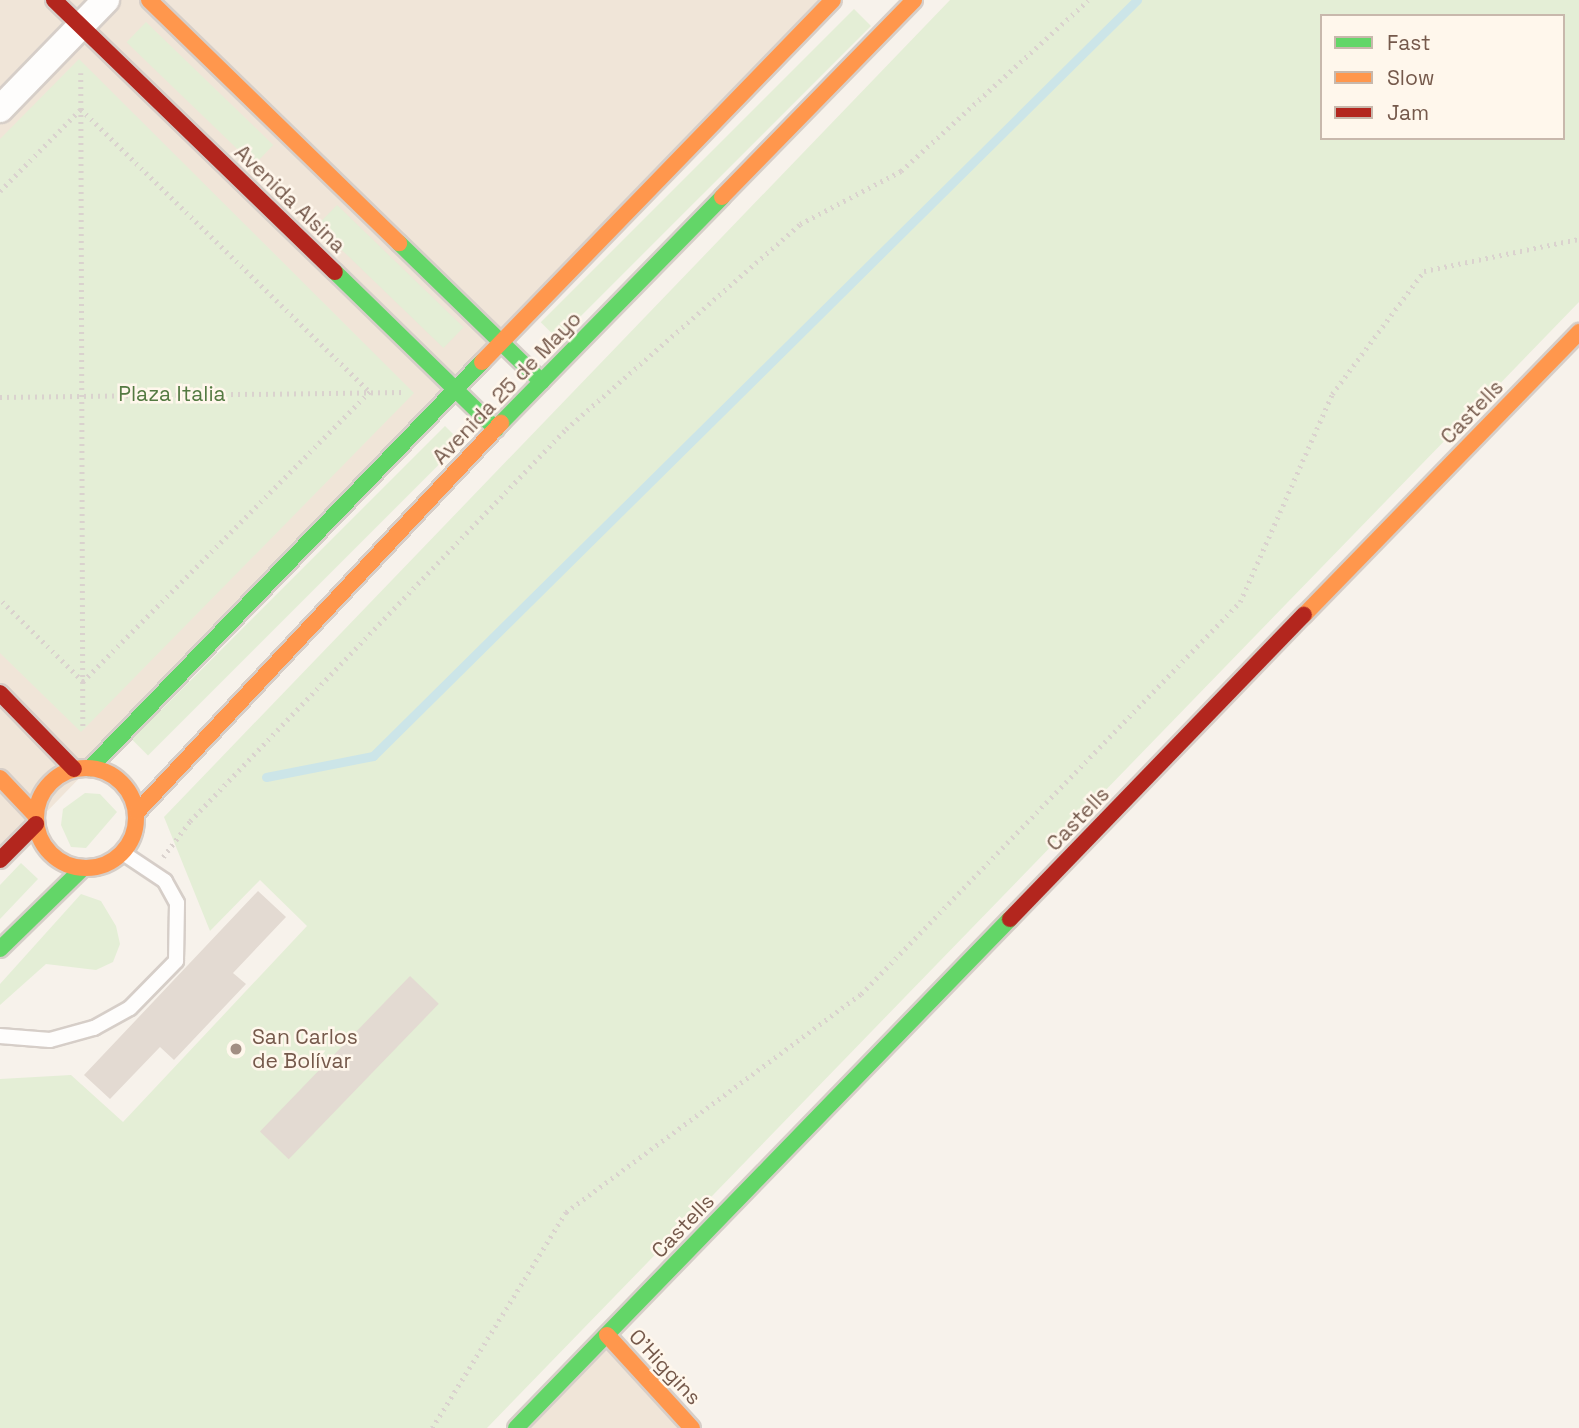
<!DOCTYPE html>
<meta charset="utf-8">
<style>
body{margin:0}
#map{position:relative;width:1579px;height:1428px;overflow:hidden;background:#f7f2eb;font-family:"Space Grotesk",sans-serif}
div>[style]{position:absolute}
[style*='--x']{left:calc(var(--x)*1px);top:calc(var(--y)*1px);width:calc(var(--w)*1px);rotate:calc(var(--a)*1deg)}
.residential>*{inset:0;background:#f0e5d8}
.green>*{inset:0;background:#e4eed6;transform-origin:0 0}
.stream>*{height:9px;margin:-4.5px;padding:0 4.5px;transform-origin:4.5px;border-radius:4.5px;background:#cce5e8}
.building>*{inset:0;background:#e3dad2;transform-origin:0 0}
.path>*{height:4.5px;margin-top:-2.25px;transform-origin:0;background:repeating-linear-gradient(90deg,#dad2ce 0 2px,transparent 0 7px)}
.roads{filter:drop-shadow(2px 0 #d6cec8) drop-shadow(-2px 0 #d6cec8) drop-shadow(0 2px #d6cec8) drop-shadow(0 -2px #d6cec8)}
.lane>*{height:14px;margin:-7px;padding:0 7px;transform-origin:7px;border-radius:7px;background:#fefdfc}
.street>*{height:26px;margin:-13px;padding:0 13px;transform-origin:13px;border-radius:13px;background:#fefdfc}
.fast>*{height:16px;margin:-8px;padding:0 8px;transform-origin:8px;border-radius:8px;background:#63d668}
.slow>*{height:16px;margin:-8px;padding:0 8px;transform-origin:8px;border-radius:8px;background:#ff974d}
.slow>.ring{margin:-8px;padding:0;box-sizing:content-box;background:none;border:16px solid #ff974d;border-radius:50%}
.jam>*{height:16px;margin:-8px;padding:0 8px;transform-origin:8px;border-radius:8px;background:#b3261e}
.dots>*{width:19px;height:19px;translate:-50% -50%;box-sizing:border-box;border:4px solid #fff7ec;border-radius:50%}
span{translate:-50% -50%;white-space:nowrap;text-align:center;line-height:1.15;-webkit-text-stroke:5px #fff7ec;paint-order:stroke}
.street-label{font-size:21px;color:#75594b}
.park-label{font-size:21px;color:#547a42}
.poi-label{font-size:21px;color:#75594b}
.left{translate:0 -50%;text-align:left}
.legend{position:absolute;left:1320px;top:14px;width:245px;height:126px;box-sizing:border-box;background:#fff7ec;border:2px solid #c8b8ac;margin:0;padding:9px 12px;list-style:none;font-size:21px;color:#75594b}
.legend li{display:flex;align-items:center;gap:14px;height:35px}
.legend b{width:35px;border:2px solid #c8b8ac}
</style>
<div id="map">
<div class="residential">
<div style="clip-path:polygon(0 0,833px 0,0 860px)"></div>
<div style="clip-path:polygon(607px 1335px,692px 1428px,516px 1428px)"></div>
</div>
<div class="green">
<div style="clip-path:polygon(evenodd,950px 0,1579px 0,1579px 302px,487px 1428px,0 1428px,0 1079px,71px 1075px,123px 1122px,307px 926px,260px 880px,210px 931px,164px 817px,950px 0,1322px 16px,1563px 16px,1563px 138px,1322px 138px,1322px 16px)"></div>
<div style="left:854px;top:9px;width:24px;height:443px;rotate:45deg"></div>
<div style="left:146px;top:22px;width:177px;height:28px;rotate:44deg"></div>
<div style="clip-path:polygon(79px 59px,414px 393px,81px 732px,0 653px,0 139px)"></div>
<div style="left:337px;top:205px;width:176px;height:29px;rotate:44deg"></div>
<div style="left:445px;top:426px;width:23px;height:443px;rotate:45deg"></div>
<div style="clip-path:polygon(85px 793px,100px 794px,117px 812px,86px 848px,71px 847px,61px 825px,63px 809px)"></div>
<div style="clip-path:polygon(21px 863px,38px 879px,0 919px,0 885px)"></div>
<div style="clip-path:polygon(81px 894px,101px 901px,116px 926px,120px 944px,113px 962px,96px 970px,46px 964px,0 1005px,0 984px)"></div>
</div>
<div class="stream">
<div style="--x:266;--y:777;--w:109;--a:-11.1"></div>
<div style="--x:373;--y:756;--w:1075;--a:-44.7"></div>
</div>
<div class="building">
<div style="clip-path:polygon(258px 891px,286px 917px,233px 973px,246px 984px,174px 1060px,160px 1047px,110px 1099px,84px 1075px)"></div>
<div style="left:410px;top:976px;width:40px;height:216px;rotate:44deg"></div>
</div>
<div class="path">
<div style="--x:81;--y:73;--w:653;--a:89.82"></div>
<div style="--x:0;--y:191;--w:115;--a:-45.4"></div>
<div style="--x:81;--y:109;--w:404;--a:44.4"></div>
<div style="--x:370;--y:392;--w:408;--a:134.7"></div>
<div style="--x:83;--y:682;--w:117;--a:-135.3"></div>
<div style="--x:0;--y:397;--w:405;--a:-0.7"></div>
<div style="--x:163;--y:857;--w:45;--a:-53.1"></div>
<div style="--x:190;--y:821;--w:543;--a:-46.19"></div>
<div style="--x:566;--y:429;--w:311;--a:-41.2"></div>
<div style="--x:800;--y:224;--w:114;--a:-27.7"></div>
<div style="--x:901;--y:171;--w:253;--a:-42.4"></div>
<div style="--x:432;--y:1428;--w:254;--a:-58.2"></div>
<div style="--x:566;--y:1212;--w:367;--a:-36.5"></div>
<div style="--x:861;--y:994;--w:545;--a:-45.97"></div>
<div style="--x:1240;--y:602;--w:227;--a:-66.1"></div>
<div style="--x:1332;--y:394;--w:154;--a:-53.2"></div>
<div style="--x:1424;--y:271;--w:158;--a:-11.7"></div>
</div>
<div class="roads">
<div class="lane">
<div style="--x:0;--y:1036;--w:50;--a:4.6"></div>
<div style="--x:50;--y:1040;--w:46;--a:-15.3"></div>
<div style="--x:94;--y:1028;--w:41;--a:-29.1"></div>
<div style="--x:130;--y:1008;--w:66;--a:-45.6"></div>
<div style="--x:176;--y:961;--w:58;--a:-89"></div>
<div style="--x:177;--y:903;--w:25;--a:-119"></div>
<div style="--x:165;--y:881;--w:50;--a:-146.3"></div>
</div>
<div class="street">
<div style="--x:0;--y:109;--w:152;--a:-45.8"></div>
</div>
<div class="fast">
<div style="--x:399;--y:243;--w:199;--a:44.2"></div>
<div style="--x:335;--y:272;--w:225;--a:44.3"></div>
<div style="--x:501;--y:423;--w:316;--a:-45.6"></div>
<div style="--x:90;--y:768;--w:564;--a:-46.01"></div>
<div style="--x:0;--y:949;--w:115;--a:-44.3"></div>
<div style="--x:516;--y:1428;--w:709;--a:-45.86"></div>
</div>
<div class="slow">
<div style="--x:149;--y:0;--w:349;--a:44.2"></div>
<div style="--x:722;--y:197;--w:275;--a:-45.7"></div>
<div style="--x:482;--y:362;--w:504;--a:-45.88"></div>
<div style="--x:1304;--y:615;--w:395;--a:-45.8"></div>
<div class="ring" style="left:36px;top:768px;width:84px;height:84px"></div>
<div style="--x:0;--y:778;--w:52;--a:46.5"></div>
<div style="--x:137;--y:812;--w:533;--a:-46.9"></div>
<div style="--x:607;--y:1335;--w:126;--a:47.6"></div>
</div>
<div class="jam">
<div style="--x:54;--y:0;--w:391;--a:44.1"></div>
<div style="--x:0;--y:693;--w:106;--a:45.8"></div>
<div style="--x:0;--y:860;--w:51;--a:-45"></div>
<div style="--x:1010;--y:919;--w:423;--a:-46"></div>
</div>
</div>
<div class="dots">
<div style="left:236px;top:1049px;background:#a28f83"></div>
</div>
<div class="street-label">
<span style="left:290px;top:199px;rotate:44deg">Avenida Alsina</span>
<span style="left:507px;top:388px;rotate:-46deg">Avenida 25 de Mayo</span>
<span style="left:1472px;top:412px;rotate:-46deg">Castells</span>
<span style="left:1078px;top:819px;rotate:-46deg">Castells</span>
<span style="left:683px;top:1226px;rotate:-46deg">Castells</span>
<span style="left:665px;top:1367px;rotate:47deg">O'Higgins</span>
</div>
<div class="park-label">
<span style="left:172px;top:394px">Plaza Italia</span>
</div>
<div class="poi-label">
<span class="left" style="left:252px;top:1049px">San Carlos<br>de Bolívar</span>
</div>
<ul class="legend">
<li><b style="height:9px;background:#63d668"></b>Fast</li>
<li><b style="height:9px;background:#ff974d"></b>Slow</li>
<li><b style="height:9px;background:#b3261e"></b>Jam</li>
</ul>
</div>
